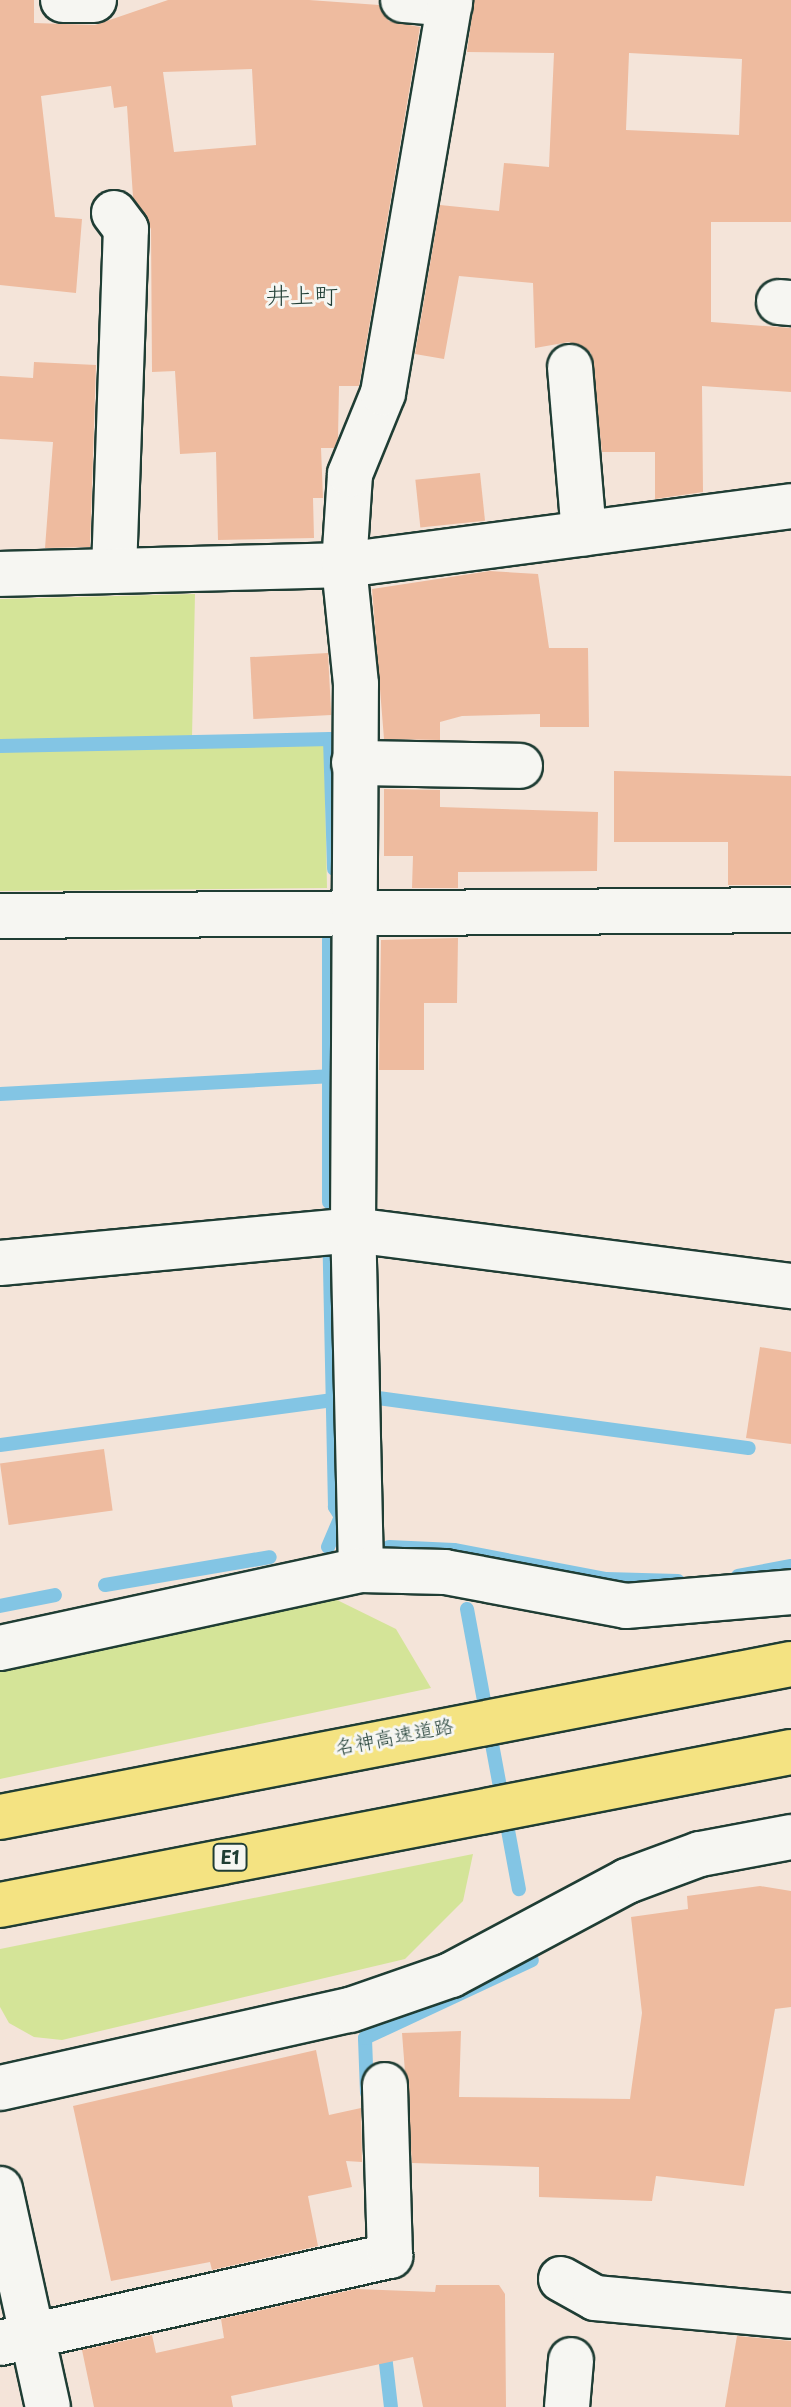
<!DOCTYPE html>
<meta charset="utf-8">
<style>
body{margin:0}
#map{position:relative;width:791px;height:2407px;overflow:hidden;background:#f4e4d9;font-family:"Playpen Sans","Klee One",sans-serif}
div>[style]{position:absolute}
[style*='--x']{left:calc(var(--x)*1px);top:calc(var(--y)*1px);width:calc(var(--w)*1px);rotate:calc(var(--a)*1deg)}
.green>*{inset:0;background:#d4e498}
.stream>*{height:14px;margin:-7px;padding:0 7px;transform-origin:7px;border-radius:7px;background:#83c5e4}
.building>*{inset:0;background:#eebb9f;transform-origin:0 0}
.roads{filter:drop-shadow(2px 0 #1f3d34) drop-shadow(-2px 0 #1f3d34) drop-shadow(0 2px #1f3d34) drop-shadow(0 -2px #1f3d34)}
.minor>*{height:44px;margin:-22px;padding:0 22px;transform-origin:22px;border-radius:22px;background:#f6f6f2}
.highway>*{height:44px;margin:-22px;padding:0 22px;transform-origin:22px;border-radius:22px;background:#f4e382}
span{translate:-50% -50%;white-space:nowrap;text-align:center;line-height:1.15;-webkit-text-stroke:6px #f6f6f2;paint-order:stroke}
.shield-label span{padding:2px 6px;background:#f6f6f2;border:2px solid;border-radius:6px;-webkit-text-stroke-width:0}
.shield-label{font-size:18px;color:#1f3d34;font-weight:700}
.street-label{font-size:20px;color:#1f3d34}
.quarter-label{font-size:24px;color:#1f3d34}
</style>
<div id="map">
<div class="green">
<div style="clip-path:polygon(195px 594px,192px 737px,324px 738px,327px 888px,0 891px,0 599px)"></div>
<div style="clip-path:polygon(333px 1598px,396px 1629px,431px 1688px,0 1779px,0 1666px)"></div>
<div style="clip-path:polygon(473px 1854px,463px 1901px,405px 1959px,62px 2040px,34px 2037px,9px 2023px,0 2007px,0 1949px)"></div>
</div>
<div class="stream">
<div style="--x:0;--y:746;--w:330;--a:-1.2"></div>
<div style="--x:330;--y:739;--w:130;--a:88.2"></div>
<div style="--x:329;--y:939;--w:263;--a:90"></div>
<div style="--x:0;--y:1094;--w:329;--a:-3.1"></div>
<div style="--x:378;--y:1398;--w:374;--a:7.7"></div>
<div style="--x:0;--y:1445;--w:336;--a:-7.7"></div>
<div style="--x:328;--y:1547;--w:33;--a:-67"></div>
<div style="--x:341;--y:1517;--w:12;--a:-121"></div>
<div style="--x:335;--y:1507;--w:249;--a:-91.2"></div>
<div style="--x:389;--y:1547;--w:65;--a:2.6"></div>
<div style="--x:454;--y:1550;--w:155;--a:10.8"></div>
<div style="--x:606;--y:1579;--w:72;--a:1.6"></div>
<div style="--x:738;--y:1576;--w:54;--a:-10.7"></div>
<div style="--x:105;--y:1585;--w:167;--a:-9.6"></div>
<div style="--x:0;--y:1606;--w:56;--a:-11.3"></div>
<div style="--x:467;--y:1609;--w:285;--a:79.5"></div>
<div style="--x:367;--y:2093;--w:55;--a:-92.1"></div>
<div style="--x:365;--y:2038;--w:184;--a:-25"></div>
<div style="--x:384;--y:2346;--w:61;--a:83.5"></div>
</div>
<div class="building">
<div style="clip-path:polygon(evenodd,0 0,34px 0,34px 23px,95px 25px,168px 0,309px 0,379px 5px,389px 21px,420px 27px,359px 386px,339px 386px,338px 438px,334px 448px,321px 448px,323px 498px,313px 498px,314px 538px,218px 540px,216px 452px,180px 454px,175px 371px,152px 372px,151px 229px,133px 197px,127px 106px,114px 108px,111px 86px,41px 96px,55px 217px,82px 219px,76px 293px,0 285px,0 0,252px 69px,256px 145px,174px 152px,163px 72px,252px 69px)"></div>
<div style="clip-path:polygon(evenodd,474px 0,791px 0,791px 222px,711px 222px,711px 322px,791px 328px,791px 392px,702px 386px,703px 492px,655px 499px,655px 452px,602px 452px,591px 353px,569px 342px,535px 348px,533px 283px,459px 276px,444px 359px,415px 354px,440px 205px,499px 211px,504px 163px,549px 167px,554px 53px,467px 52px,474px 0,629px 53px,742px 59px,739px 135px,626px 130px,629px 53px)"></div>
<div style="clip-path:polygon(34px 362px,96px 365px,90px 547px,45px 548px,53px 442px,0 439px,0 376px,33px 378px)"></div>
<div style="left:480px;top:473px;width:48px;height:65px;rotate:84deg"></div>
<div style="clip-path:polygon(490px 571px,538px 574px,549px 648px,588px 648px,589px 727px,540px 727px,540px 714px,462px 716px,440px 722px,440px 740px,384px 739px,372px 589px)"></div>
<div style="left:328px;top:653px;width:62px;height:78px;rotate:87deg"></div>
<div style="clip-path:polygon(614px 771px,791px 776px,791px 885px,728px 885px,728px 842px,614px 842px)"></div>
<div style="clip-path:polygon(384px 789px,440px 790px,440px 807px,598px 812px,597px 871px,458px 872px,458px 888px,412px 888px,413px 856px,384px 856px)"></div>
<div style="clip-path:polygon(458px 938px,457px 1003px,424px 1003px,424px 1070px,379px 1070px,381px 940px)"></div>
<div style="clip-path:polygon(760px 1347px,791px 1352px,791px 1444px,746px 1438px)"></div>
<div style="left:104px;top:1449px;width:62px;height:105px;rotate:82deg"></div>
<div style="clip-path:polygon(760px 1886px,791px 1891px,791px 2007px,775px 2009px,744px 2186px,656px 2176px,652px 2201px,539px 2197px,539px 2167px,412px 2163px,402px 2033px,461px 2031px,459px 2097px,630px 2099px,642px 2013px,631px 1917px,688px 1909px,687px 1896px)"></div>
<div style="clip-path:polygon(316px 2050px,329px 2115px,361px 2108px,362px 2162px,346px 2161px,352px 2187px,308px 2196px,318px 2246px,212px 2270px,210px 2262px,111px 2281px,73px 2106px)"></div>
<div style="clip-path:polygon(436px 2285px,499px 2285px,505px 2294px,506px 2407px,423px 2407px,413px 2357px,231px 2396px,233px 2407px,94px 2407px,82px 2350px,152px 2335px,156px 2353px,224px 2338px,221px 2319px,356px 2289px,435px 2292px)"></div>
<div style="clip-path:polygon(737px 2336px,791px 2341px,791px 2407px,725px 2407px)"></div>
</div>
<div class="roads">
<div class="minor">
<div style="--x:63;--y:0;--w:31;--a:0"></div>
<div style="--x:403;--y:0;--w:47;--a:4.9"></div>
<div style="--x:779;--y:302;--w:12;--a:5"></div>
<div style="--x:570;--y:367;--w:167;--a:85.2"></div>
<div style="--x:114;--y:571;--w:342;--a:-88"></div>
<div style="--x:126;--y:229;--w:20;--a:-127"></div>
<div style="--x:0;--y:574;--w:344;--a:-1.5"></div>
<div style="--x:344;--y:565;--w:451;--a:-7.5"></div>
<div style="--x:354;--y:763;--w:166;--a:1"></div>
<div style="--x:0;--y:916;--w:791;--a:-0.43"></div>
<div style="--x:0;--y:1263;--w:355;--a:-5.3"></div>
<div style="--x:353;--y:1230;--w:442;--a:7.3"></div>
<div style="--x:361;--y:1570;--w:340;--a:-91.3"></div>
<div style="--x:353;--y:1230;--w:546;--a:-89.69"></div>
<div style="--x:356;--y:684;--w:120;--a:-95.8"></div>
<div style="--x:344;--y:565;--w:91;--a:-86.2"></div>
<div style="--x:350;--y:474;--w:87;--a:-67.8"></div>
<div style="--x:383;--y:393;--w:399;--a:-80.3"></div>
<div style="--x:0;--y:1648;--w:369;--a:-12.2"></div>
<div style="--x:361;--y:1570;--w:84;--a:1.4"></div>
<div style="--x:445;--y:1572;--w:184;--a:10.6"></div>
<div style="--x:626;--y:1606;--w:166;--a:-4.8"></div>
<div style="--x:0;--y:2088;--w:359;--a:-12.6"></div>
<div style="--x:350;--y:2010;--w:107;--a:-19.1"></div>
<div style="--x:451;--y:1975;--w:200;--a:-28.1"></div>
<div style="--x:627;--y:1881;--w:78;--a:-20.3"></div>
<div style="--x:700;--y:1854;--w:93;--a:-10.6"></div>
<div style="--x:0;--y:2189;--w:223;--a:77.6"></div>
<div style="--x:561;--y:2279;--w:39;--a:29"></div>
<div style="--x:595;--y:2298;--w:197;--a:5.2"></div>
<div style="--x:0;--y:2343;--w:400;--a:-12.6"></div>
<div style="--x:390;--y:2256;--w:171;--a:-91.7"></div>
<div style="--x:567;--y:2407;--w:47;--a:-85.1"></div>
</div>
<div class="highway">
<div style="--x:0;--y:1817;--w:806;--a:-10.95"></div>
<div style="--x:0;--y:1905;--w:806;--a:-10.95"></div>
</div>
</div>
<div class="shield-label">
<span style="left:230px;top:1857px">E1</span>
</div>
<div class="street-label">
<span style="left:394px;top:1736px;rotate:-11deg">名神高速道路</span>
</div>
<div class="quarter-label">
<span style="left:302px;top:295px">井上町</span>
</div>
</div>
